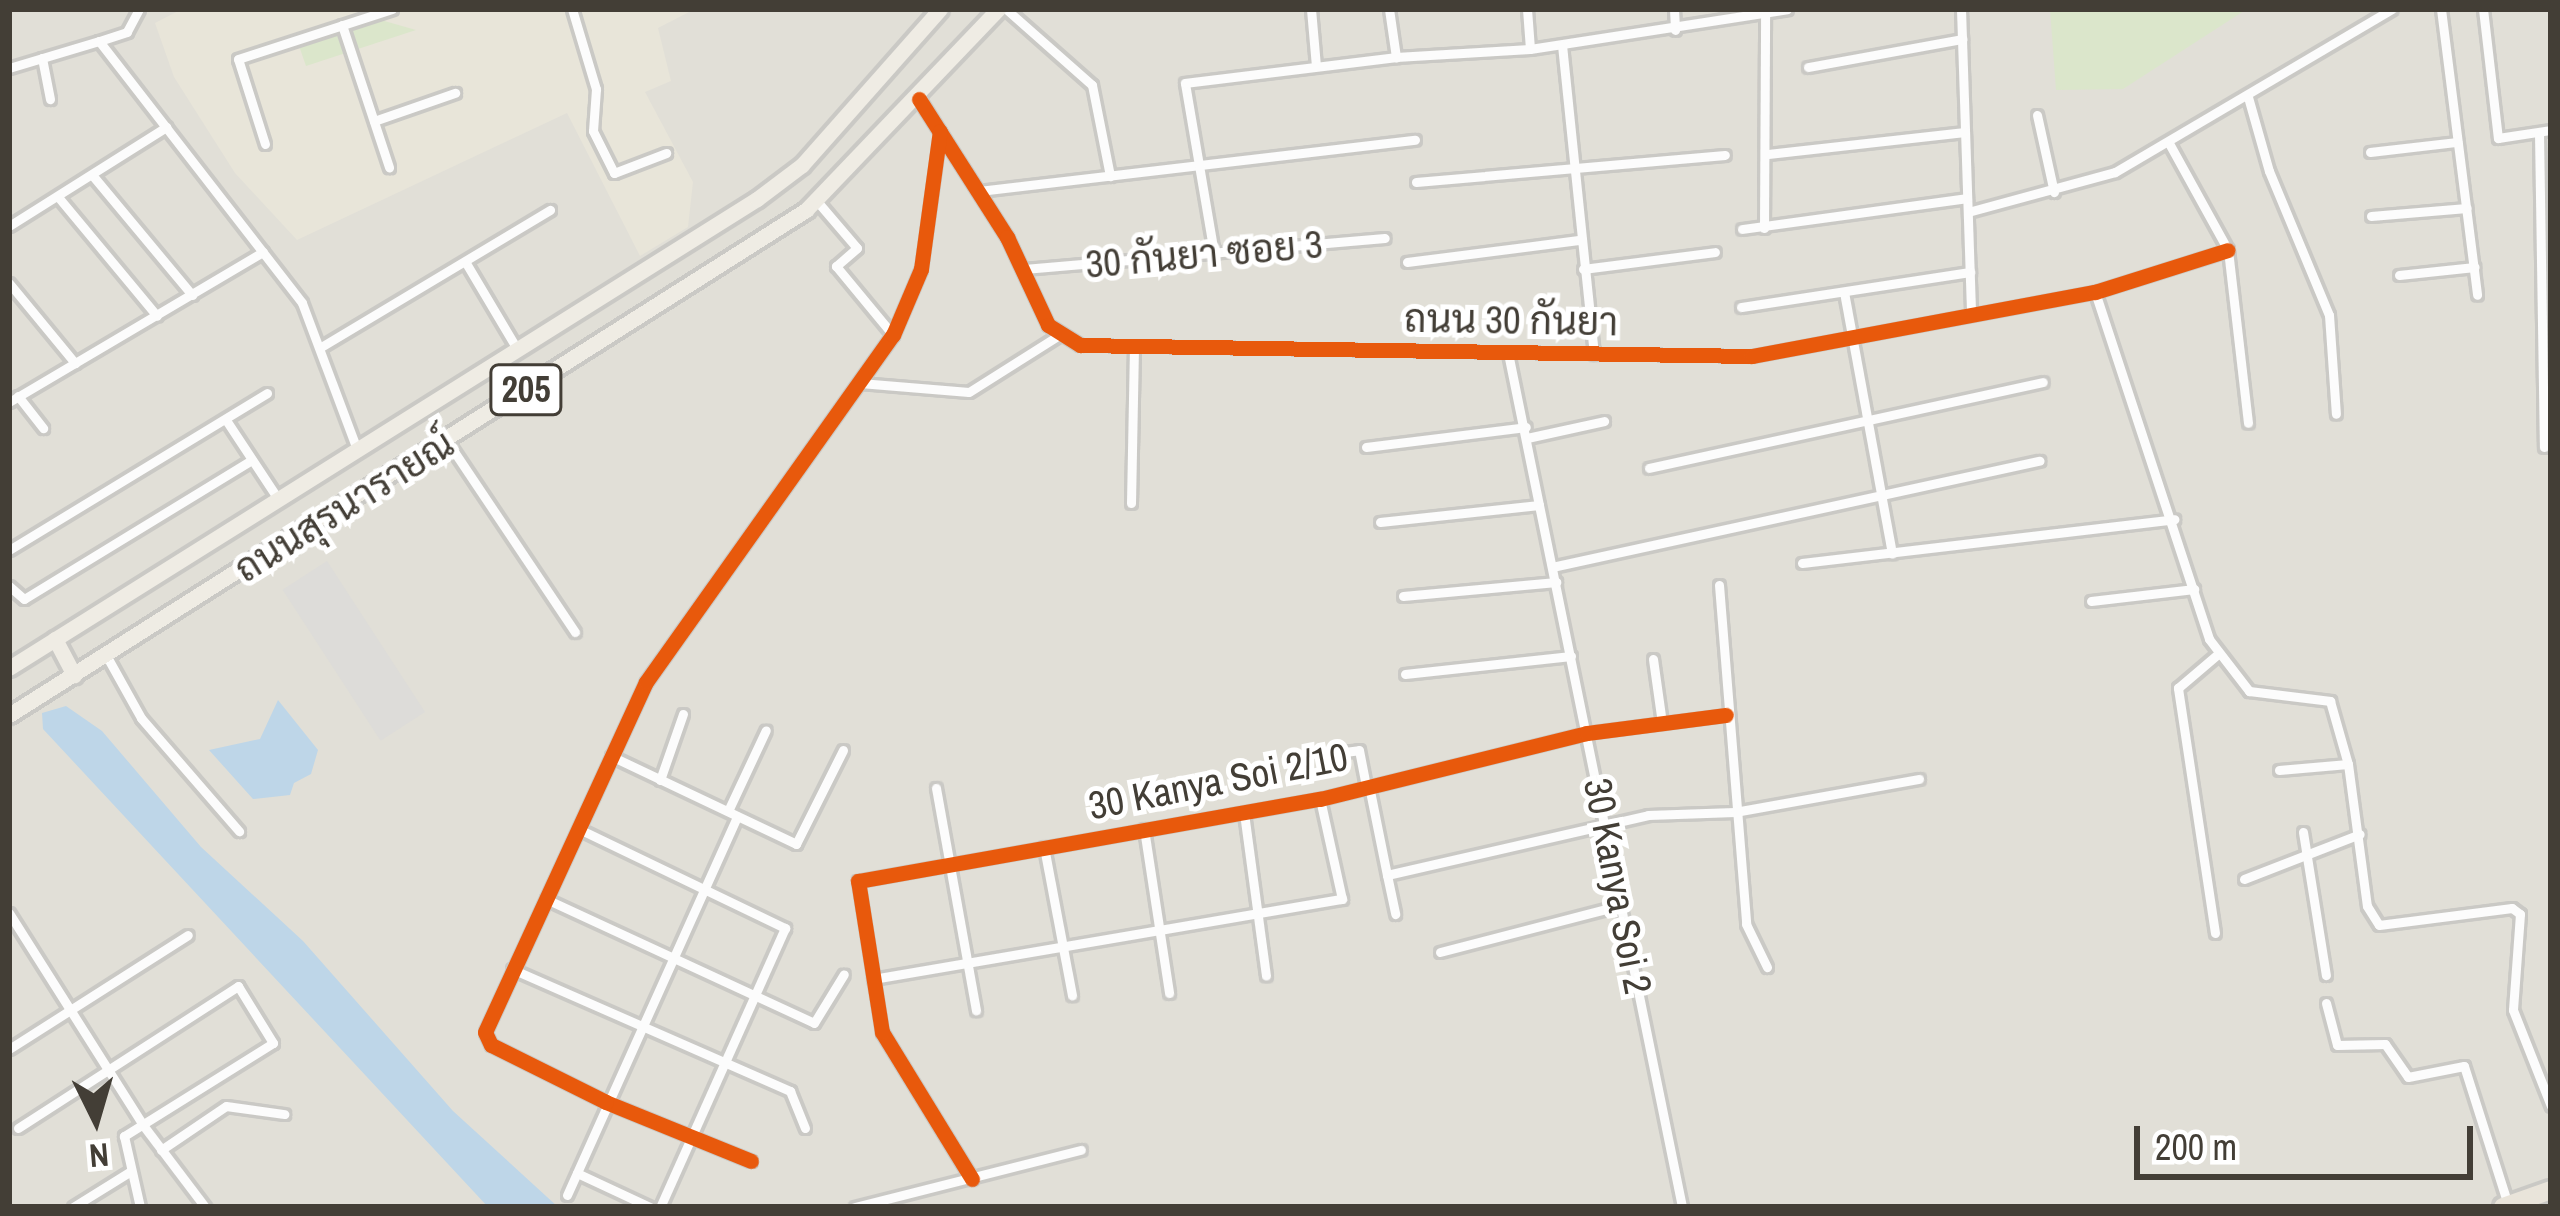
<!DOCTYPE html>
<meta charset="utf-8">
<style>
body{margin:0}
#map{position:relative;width:2560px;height:1216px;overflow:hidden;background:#eeede9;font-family:"Archivo Narrow",Sarabun,sans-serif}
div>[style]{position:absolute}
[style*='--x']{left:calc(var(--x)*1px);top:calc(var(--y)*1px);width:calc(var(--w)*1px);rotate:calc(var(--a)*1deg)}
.residential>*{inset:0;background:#e1dfd7;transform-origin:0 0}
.education>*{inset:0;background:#e8e5d9}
.green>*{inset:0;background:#dbe6cb}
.parking>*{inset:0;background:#dddcd9;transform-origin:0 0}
.water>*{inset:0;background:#bed6e8}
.roads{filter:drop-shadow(3px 0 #cac9c5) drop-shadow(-3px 0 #cac9c5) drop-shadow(0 3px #cac9c5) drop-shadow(0 -3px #cac9c5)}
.street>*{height:9px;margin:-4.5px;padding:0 4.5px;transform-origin:4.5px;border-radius:4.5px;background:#fcfcfc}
.primary>*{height:15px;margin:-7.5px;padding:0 7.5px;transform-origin:7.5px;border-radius:7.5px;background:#efece4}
.highway>*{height:18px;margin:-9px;padding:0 9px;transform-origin:9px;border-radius:9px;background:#e9e4da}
.cycleway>*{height:15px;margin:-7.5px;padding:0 7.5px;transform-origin:7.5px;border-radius:7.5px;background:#e8590c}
span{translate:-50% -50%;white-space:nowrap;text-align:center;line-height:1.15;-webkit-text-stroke:10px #fff;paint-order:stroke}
.shield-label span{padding:3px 9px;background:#fff;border:3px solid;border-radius:9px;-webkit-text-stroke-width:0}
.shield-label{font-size:36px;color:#433e36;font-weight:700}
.street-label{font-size:39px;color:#433e36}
.frame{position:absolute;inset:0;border:12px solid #433e36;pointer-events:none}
.north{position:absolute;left:36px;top:1060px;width:120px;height:120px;-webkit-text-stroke:9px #fff;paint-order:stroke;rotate:175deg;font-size:33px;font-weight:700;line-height:48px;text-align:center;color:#433e36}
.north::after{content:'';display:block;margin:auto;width:42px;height:54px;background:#433e36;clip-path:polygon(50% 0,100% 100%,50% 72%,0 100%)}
.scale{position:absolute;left:2134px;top:1126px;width:339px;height:54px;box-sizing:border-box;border:6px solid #433e36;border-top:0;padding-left:15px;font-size:36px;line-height:42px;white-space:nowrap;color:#433e36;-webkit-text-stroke:9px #fff;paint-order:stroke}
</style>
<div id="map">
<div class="residential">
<div style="left:9px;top:9px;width:2542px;height:1198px"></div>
</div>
<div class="education">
<div style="clip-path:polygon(182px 9px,695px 9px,658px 28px,671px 81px,645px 92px,693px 182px,688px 227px,640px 256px,567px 113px,297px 240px,235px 173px,174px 77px,155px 23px)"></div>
</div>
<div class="green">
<div style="clip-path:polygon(2050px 9px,2247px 9px,2123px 89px,2056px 90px)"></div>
<div style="clip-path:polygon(374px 18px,416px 30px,306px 66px,298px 43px)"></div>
</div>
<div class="parking">
<div style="left:327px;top:561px;width:180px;height:53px;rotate:57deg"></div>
</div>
<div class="water">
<div style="clip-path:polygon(278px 700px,318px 750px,311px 774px,294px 783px,290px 795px,253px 799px,209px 750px,260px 739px)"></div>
<div style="clip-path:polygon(66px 706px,102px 731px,201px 847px,303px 941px,453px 1111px,558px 1207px,488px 1207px,43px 729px,42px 713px)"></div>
</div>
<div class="roads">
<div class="street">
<div style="--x:139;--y:9;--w:26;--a:118"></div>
<div style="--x:127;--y:32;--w:29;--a:162"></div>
<div style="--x:99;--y:41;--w:331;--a:52.2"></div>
<div style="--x:302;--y:303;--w:156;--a:69.4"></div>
<div style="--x:572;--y:9;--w:84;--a:73.3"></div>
<div style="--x:596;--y:89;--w:42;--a:94.1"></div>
<div style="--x:593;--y:131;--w:47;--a:63.4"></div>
<div style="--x:614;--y:173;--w:56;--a:-21"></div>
<div style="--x:1006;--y:9;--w:115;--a:41.5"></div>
<div style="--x:1092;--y:85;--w:93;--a:78.8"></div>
<div style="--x:1311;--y:9;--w:57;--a:85"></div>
<div style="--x:1389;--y:9;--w:49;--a:81.7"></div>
<div style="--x:1396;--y:57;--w:134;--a:-3.4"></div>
<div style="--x:1530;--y:49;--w:260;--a:-8.8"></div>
<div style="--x:1527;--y:9;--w:40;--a:85.7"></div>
<div style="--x:1674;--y:9;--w:21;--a:87"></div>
<div style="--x:1961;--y:9;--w:306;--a:88.1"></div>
<div style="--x:2441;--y:9;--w:288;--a:82.8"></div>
<div style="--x:2483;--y:9;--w:130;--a:83.4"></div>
<div style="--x:2498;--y:138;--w:54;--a:-8.6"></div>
<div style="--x:342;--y:25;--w:150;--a:71.7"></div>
<div style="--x:1562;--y:45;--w:311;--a:84.1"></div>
<div style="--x:42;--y:58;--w:42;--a:79"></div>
<div style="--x:1808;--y:67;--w:157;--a:-10.3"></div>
<div style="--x:9;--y:68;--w:94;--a:-16.7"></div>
<div style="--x:2248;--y:97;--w:77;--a:74.2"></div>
<div style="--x:2269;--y:171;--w:156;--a:67.4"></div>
<div style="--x:2329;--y:315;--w:99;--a:86"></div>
<div style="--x:919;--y:99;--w:164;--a:57.5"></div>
<div style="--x:1007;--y:237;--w:97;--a:65"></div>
<div style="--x:1048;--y:325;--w:38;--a:32"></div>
<div style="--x:1080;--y:345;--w:672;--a:0.94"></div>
<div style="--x:1752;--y:356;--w:349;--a:-10.6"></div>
<div style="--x:2095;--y:292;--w:139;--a:-17.5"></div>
<div style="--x:2037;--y:115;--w:79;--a:77.6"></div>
<div style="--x:374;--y:121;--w:86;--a:-19.1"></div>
<div style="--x:2539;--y:133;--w:314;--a:89.1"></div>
<div style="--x:265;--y:144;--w:89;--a:-107.6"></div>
<div style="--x:238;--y:59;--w:162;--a:-18"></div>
<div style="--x:2170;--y:145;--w:120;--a:61.1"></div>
<div style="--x:2228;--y:250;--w:174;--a:83.4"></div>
<div style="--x:2370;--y:152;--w:88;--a:-6.6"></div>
<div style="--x:1768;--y:154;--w:198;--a:-6.4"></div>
<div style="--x:93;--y:176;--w:155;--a:50.2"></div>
<div style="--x:1416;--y:182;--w:310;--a:-5"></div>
<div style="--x:979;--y:191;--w:439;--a:-6.7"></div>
<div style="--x:59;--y:198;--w:153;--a:50.3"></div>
<div style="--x:816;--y:200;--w:63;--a:49.5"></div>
<div style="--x:857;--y:248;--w:28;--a:139"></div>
<div style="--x:836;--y:266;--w:89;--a:50.4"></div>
<div style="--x:1968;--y:212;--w:152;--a:-15.2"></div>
<div style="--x:2115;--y:172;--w:321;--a:-30.5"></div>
<div style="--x:2371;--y:216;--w:96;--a:-4.8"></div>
<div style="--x:9;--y:226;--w:186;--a:-32.2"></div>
<div style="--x:1764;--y:228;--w:214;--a:-89.7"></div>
<div style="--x:1742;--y:229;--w:227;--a:-7.8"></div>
<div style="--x:1214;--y:253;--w:172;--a:-99.7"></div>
<div style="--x:1185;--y:83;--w:213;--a:-7"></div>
<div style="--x:1407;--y:262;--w:173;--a:-7.3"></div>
<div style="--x:466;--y:263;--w:100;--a:59.3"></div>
<div style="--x:1024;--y:269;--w:362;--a:-4.9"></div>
<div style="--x:1583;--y:269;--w:133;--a:-7.3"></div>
<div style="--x:2399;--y:275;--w:76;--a:-6"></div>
<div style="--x:9;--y:283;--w:104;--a:50.5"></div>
<div style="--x:1844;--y:292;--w:266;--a:79.6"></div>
<div style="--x:2095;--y:292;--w:365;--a:71.8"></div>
<div style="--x:2209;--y:639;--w:66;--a:52.4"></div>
<div style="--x:2249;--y:691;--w:82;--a:7"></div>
<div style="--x:2330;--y:701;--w:66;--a:74.1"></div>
<div style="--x:2348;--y:764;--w:143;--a:82.4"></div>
<div style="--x:2367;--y:906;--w:22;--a:58"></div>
<div style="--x:2379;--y:925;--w:134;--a:-7.3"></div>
<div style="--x:2512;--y:908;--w:10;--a:37"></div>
<div style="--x:2520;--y:914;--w:96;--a:94.2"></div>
<div style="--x:2513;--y:1010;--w:103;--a:68.4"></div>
<div style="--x:1741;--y:307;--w:232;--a:-8.7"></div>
<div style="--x:321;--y:347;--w:267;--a:-30.9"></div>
<div style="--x:1508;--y:353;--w:872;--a:78.48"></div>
<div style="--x:860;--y:383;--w:109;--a:4.7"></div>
<div style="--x:969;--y:392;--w:103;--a:-32.3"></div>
<div style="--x:18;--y:396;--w:41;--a:52"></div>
<div style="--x:9;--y:402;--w:295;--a:-30.6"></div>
<div style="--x:226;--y:420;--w:95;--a:56.6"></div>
<div style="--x:1527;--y:438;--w:79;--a:-12.4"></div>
<div style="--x:447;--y:441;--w:230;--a:56.2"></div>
<div style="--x:1366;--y:447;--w:161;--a:-7.1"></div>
<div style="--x:1649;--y:468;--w:403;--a:-12.3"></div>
<div style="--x:1131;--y:503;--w:157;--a:-88.9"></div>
<div style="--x:1380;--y:522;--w:160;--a:-6.1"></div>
<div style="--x:9;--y:550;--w:302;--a:-31.3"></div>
<div style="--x:1802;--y:563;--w:375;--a:-6.7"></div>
<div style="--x:1552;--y:567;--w:499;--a:-12.3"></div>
<div style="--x:1719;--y:585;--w:340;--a:85.4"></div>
<div style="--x:1746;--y:924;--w:48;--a:64"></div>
<div style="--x:9;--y:586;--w:20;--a:41"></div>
<div style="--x:24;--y:599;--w:267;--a:-31.4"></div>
<div style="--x:1403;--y:596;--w:154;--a:-5.2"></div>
<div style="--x:2091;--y:601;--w:104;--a:-6.6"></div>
<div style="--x:106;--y:655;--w:72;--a:60.9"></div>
<div style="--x:141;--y:718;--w:150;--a:49.1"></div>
<div style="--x:1653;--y:659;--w:65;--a:82"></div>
<div style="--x:1405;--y:674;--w:167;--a:-6.2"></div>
<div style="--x:1328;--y:754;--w:31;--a:-7"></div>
<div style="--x:1359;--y:750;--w:38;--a:79"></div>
<div style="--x:611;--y:756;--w:205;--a:25.4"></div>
<div style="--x:796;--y:844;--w:105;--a:-63.4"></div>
<div style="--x:2279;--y:770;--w:69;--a:-5"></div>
<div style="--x:660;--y:780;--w:70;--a:-70.8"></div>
<div style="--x:1369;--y:786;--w:91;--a:78.6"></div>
<div style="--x:1387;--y:875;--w:268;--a:-12.9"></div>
<div style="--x:1648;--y:815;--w:87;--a:-2"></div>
<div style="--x:1735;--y:812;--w:187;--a:-10.2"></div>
<div style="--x:936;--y:788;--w:226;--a:79.8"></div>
<div style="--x:728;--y:811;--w:89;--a:-64.9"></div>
<div style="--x:1244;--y:813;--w:164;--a:82.3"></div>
<div style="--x:579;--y:829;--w:229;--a:25.7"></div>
<div style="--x:785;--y:928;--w:306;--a:114.1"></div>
<div style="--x:1144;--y:829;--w:166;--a:81.3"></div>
<div style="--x:2303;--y:832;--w:145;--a:80.9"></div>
<div style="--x:1044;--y:847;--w:151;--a:79.3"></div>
<div style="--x:1387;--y:875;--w:40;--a:78"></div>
<div style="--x:2244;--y:879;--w:124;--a:-21.2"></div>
<div style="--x:546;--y:899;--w:295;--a:24.8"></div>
<div style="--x:814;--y:1023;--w:57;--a:-58.5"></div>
<div style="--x:9;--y:913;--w:251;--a:57.7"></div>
<div style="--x:143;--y:1125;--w:103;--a:52.9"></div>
<div style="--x:2215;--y:933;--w:248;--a:-98.6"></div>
<div style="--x:2178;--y:688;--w:52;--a:-40.4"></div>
<div style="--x:1440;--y:952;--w:188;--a:-14.5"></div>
<div style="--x:512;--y:969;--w:304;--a:23.7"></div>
<div style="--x:790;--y:1091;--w:40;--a:68"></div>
<div style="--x:873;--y:979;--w:476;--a:-9.7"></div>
<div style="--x:1342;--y:899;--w:102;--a:-102.4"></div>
<div style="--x:2326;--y:1003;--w:43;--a:75.3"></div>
<div style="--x:2337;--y:1045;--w:48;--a:-1.2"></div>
<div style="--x:2385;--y:1044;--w:40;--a:55.1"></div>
<div style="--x:2408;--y:1077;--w:57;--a:-11.1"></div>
<div style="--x:2464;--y:1066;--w:146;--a:72.4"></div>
<div style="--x:9;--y:1049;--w:212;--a:-32.5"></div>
<div style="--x:18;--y:1128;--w:262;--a:-32.8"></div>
<div style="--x:238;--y:986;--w:67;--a:58.4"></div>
<div style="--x:273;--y:1043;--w:176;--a:148"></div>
<div style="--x:124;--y:1136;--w:73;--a:77.3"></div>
<div style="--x:161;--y:1150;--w:78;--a:-34.1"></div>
<div style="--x:226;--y:1106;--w:59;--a:7.9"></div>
<div style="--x:751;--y:1161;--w:157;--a:-157.9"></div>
<div style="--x:606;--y:1102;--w:128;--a:-153.6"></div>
<div style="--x:491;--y:1045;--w:14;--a:-115"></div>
<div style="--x:485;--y:1032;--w:385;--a:-65.3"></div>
<div style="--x:646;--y:682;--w:426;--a:-54.6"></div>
<div style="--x:893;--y:335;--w:72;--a:-67"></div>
<div style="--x:921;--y:269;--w:138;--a:-82.1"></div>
<div style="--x:577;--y:1173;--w:81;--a:25"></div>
<div style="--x:972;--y:1179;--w:172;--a:-121.5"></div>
<div style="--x:882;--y:1032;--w:153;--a:-99"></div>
<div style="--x:858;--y:881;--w:469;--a:-10.1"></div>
<div style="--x:1320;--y:799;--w:275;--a:-13.9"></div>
<div style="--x:1587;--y:733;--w:140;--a:-7.4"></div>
<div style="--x:567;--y:1195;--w:415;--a:-65.8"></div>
<div style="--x:73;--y:1207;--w:68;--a:-31.8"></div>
<div style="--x:855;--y:1207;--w:233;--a:-14.2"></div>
</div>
<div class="primary">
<div style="--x:55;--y:639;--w:41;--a:62.2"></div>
<div style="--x:9;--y:668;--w:883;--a:-32.09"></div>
<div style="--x:757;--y:199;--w:56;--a:-37.1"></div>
<div style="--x:802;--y:165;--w:208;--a:-48.5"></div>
<div style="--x:9;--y:715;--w:944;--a:-32.36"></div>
<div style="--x:806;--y:210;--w:278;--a:-46.3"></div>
</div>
<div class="highway">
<div style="--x:2503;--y:1207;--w:51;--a:-19.5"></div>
</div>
</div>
<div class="cycleway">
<div style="--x:919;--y:99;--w:164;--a:57.5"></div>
<div style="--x:1007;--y:237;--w:97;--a:65"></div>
<div style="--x:1048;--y:325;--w:38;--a:32"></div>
<div style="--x:1080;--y:345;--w:672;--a:0.94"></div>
<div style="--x:1752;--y:356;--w:349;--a:-10.6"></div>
<div style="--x:2095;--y:292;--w:139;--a:-17.5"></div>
<div style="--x:751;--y:1161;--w:157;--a:-157.9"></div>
<div style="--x:606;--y:1102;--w:128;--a:-153.6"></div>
<div style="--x:491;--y:1045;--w:14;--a:-115"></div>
<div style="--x:485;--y:1032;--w:385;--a:-65.3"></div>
<div style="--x:646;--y:682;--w:426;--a:-54.6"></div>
<div style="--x:893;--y:335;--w:72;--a:-67"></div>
<div style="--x:921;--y:269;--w:139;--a:-82.2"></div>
<div style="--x:972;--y:1179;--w:172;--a:-121.5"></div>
<div style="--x:882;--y:1032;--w:153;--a:-99"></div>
<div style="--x:858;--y:881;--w:469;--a:-10.1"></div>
<div style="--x:1320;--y:799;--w:275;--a:-13.9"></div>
<div style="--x:1587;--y:733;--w:140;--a:-7.4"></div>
</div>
<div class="shield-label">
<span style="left:526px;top:390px">205</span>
</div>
<div class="street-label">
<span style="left:1204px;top:254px;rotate:-5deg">30 กันยา ซอย 3</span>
<span style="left:1511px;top:320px;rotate:1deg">ถนน 30 กันยา</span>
<span style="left:344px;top:506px;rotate:-32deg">ถนนสุรนารายณ์</span>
<span style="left:1218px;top:781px;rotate:-11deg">30 Kanya Soi 2/10</span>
<span style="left:1618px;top:886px;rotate:79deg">30 Kanya Soi 2</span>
</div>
<div class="frame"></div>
<div class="north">N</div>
<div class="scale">200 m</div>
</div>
